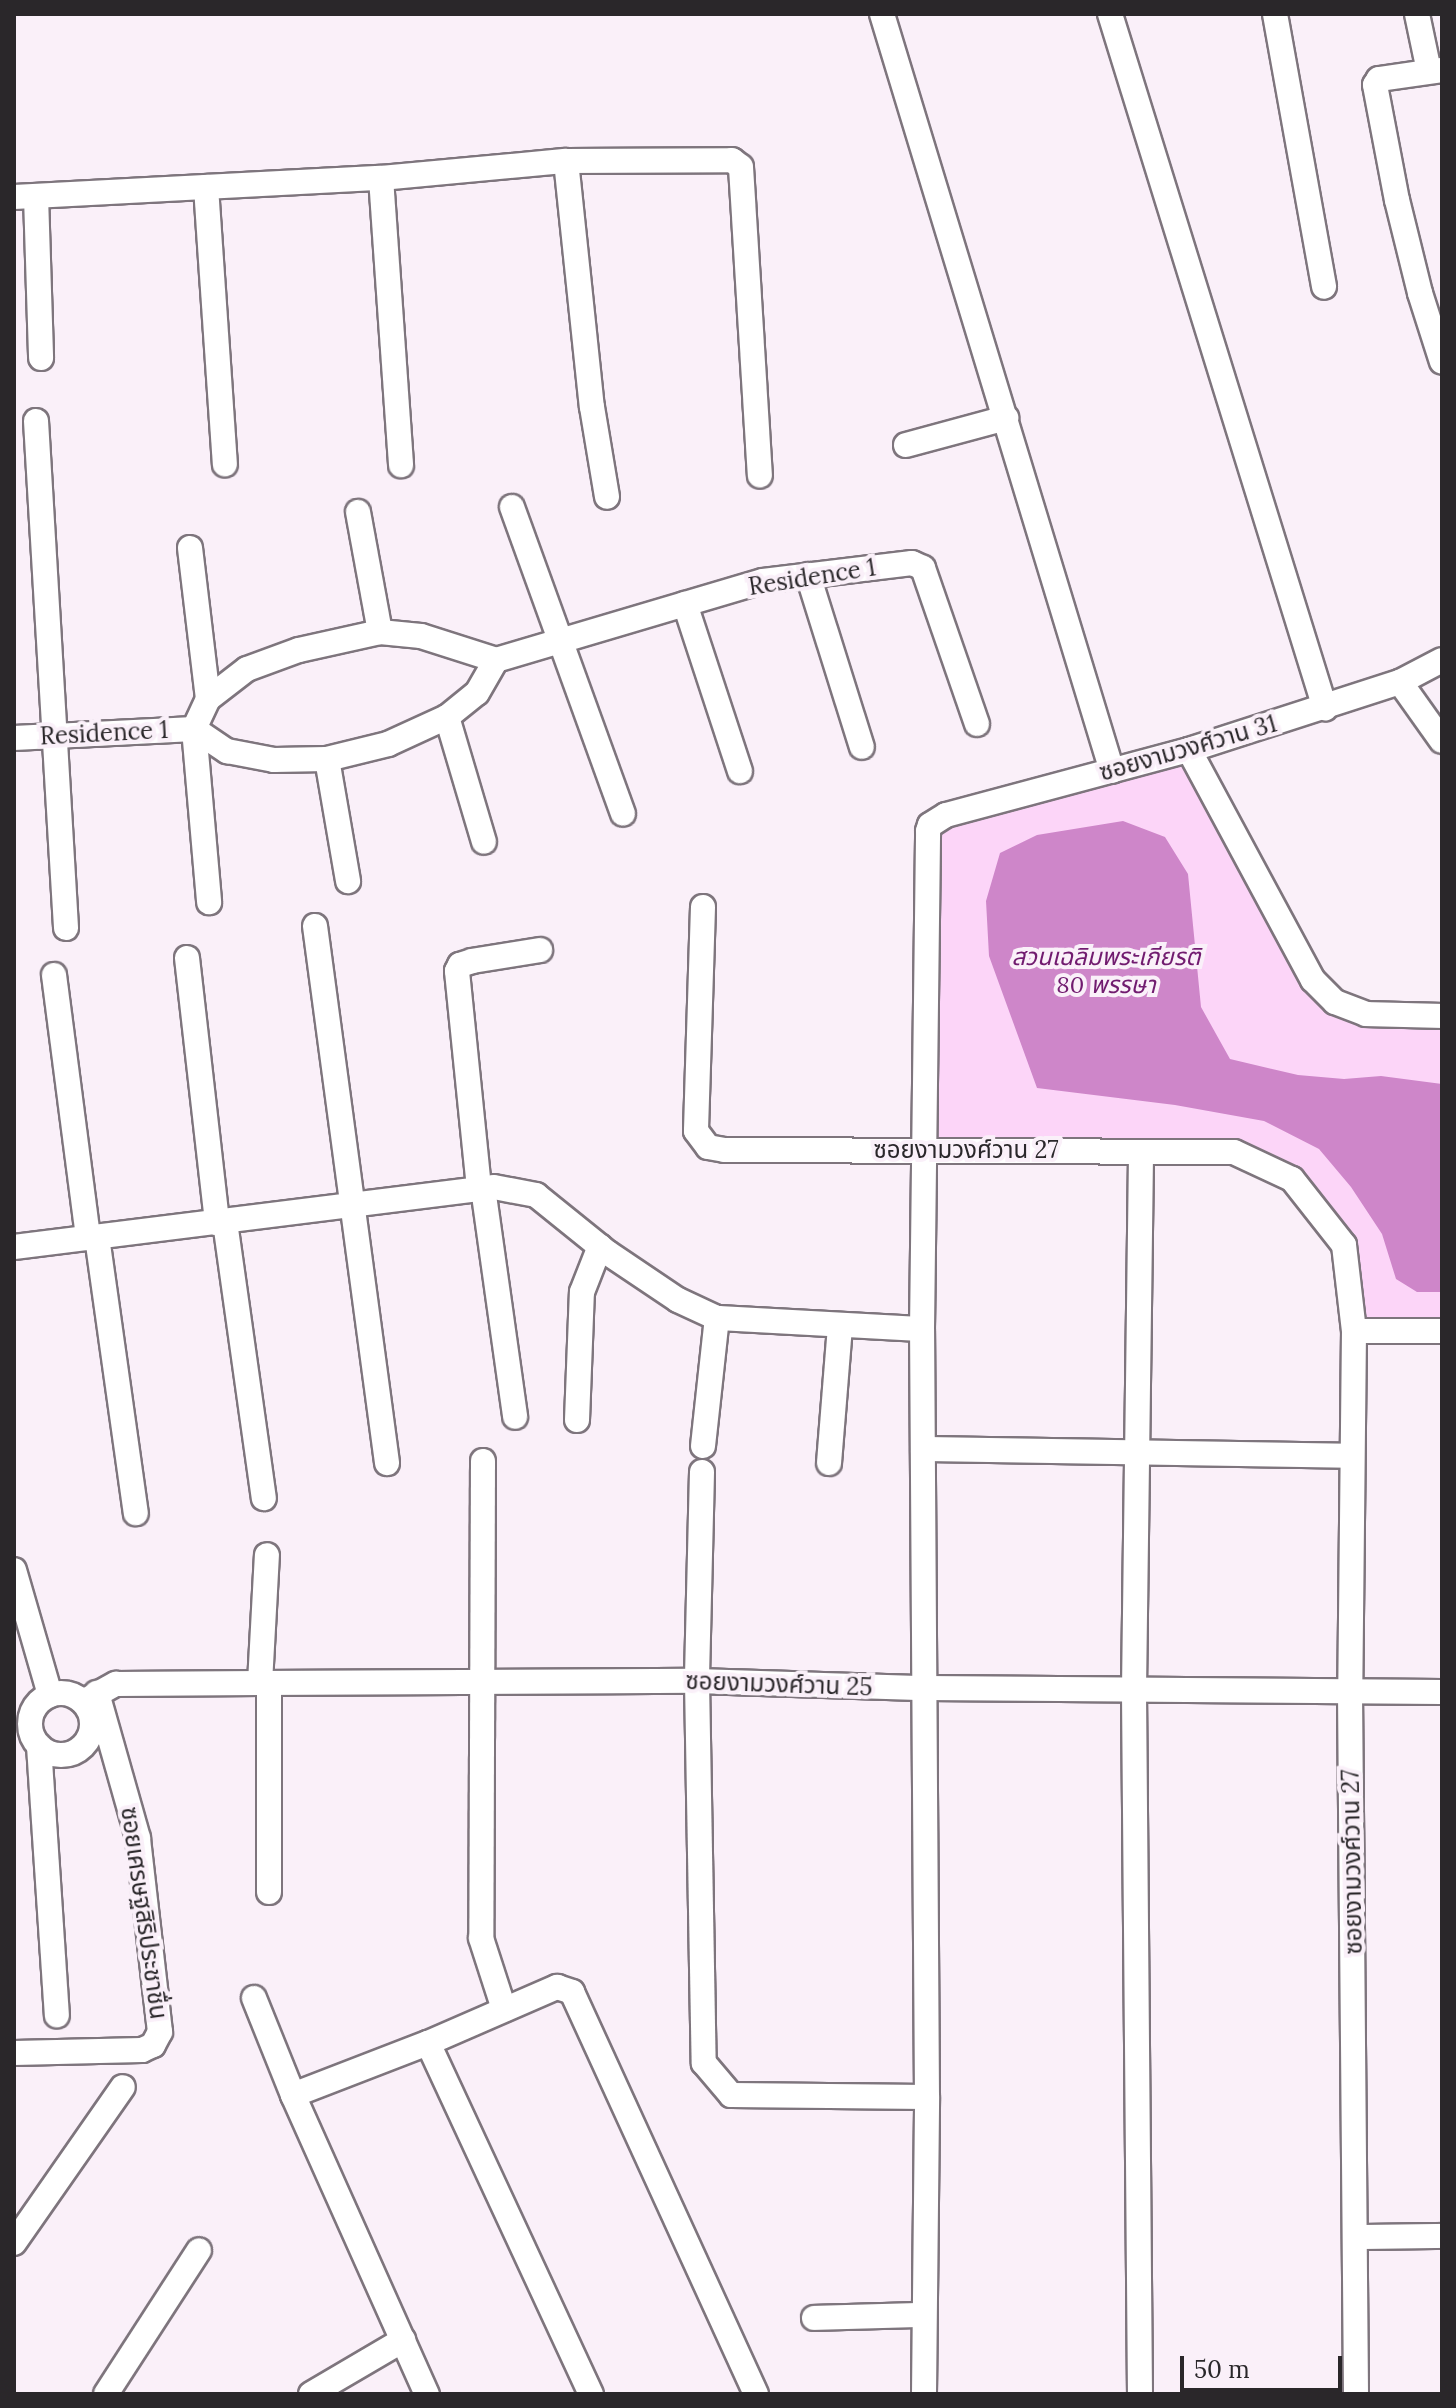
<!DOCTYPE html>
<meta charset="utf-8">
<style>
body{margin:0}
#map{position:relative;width:1456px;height:2408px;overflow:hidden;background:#faf0f9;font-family:Lora,"Noto Sans Thai",serif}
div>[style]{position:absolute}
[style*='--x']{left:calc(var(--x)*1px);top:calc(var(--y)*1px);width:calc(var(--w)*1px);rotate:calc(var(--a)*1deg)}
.green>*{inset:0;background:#fcd5f8}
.water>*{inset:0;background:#ce86c9}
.roads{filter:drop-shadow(2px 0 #7e757d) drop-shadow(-2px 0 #7e757d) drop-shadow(0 2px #7e757d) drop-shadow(0 -2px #7e757d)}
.minor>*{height:24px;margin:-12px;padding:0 12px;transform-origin:12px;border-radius:12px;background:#fff}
.minor>.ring{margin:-12px;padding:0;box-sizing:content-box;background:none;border:24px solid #fff;border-radius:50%}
span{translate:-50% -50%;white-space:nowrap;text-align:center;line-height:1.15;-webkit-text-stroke:8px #faf0f9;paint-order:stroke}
.street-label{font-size:24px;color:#2a272a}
.park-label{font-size:24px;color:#711b6f;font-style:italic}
.frame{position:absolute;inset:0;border:16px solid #2a272a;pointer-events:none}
.scale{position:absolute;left:1180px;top:2356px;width:162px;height:36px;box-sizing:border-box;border:4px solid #2a272a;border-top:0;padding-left:10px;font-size:24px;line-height:28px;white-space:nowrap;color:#2a272a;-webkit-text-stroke:6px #faf0f9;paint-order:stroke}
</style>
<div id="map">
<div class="green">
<div style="clip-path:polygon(1186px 758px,1308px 985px,1442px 1024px,1442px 1335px,1360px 1334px,1354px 1237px,1298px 1167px,1238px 1143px,935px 1142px,934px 825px)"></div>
</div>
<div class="water">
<div style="clip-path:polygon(1123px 821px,1165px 837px,1188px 874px,1201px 1007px,1230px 1059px,1298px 1075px,1344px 1079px,1381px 1076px,1442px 1084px,1442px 1292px,1417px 1292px,1396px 1279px,1382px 1234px,1351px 1187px,1319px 1149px,1264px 1121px,1175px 1105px,1037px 1088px,989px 956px,986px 901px,1000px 853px,1037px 835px)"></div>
</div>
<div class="roads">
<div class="minor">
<div style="--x:882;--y:14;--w:791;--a:73.1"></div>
<div style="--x:1110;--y:14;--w:727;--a:72.79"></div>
<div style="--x:1275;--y:14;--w:277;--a:79.8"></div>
<div style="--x:1417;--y:14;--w:58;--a:78.1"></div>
<div style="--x:1442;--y:70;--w:64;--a:171.9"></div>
<div style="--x:1379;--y:79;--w:7;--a:124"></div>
<div style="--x:1375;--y:85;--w:117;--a:79.2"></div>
<div style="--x:1397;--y:200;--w:96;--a:76.1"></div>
<div style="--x:1420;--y:293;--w:72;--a:72.3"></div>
<div style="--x:566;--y:161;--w:247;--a:84"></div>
<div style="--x:592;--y:407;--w:91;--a:80.5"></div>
<div style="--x:381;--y:178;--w:288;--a:86"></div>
<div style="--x:206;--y:187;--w:278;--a:86.1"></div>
<div style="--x:36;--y:196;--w:162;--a:88.2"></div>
<div style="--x:14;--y:197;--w:367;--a:-3"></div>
<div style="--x:381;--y:178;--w:186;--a:-5.3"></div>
<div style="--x:566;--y:161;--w:166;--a:-0.3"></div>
<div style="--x:732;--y:160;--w:11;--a:38"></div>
<div style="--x:741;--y:167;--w:309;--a:86.5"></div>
<div style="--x:36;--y:421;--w:508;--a:86.61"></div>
<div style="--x:906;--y:445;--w:104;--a:-15.1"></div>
<div style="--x:512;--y:507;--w:326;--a:70.1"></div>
<div style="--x:358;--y:512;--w:122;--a:79.6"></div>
<div style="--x:190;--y:548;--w:152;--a:83.2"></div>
<div style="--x:808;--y:575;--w:180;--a:72.6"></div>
<div style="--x:685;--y:604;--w:176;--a:71.8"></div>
<div style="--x:1400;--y:682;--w:72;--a:54.6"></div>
<div style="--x:447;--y:717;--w:130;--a:73.5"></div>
<div style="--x:194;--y:729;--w:33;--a:-65"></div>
<div style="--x:208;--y:699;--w:49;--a:-37.6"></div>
<div style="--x:247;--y:669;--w:55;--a:-20.1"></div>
<div style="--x:299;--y:650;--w:83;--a:-12.5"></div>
<div style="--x:380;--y:632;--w:41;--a:5.6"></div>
<div style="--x:421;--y:636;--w:79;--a:17.7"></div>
<div style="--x:496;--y:660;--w:278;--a:-16.5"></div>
<div style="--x:763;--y:581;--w:150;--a:-6.9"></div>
<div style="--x:912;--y:563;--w:12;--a:24"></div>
<div style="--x:923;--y:568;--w:165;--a:70.9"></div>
<div style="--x:194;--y:729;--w:174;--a:85"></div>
<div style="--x:14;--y:738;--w:180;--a:-2.9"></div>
<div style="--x:194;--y:729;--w:40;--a:34"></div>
<div style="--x:227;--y:751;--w:48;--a:10.8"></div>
<div style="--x:274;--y:760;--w:53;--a:-1.1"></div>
<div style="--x:327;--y:759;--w:63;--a:-13.8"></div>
<div style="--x:388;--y:744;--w:65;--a:-24.6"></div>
<div style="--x:447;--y:717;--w:38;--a:-39"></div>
<div style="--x:477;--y:693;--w:38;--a:-60"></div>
<div style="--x:1189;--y:750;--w:261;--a:61.7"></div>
<div style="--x:1313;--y:980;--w:31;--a:45"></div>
<div style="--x:1335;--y:1002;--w:33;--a:21"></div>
<div style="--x:1366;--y:1014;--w:76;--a:1.5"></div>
<div style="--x:327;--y:759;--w:124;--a:80.2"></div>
<div style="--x:703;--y:907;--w:224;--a:91.8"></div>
<div style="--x:696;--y:1131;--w:20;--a:53"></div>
<div style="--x:708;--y:1147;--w:17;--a:10"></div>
<div style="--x:725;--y:1150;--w:509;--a:0.23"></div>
<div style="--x:1234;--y:1152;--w:64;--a:25"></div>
<div style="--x:1292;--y:1179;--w:84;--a:51.8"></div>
<div style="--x:1344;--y:1245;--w:87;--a:83.4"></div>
<div style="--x:1354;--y:1331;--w:361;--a:90.6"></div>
<div style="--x:1350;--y:1692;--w:702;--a:89.51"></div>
<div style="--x:315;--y:926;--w:542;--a:82.36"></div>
<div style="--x:187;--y:958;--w:267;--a:83.5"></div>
<div style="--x:54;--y:975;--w:265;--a:82.6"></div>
<div style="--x:479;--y:1188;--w:218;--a:-95.8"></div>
<div style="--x:457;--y:971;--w:7;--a:-63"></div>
<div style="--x:460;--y:965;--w:13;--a:-18"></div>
<div style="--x:472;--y:961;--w:69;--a:-9.2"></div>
<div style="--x:483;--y:1188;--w:231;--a:82"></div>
<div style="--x:225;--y:1222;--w:279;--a:82"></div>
<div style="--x:97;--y:1237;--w:279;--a:82"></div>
<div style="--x:14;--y:1247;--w:484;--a:-7.1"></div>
<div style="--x:494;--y:1187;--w:43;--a:10.8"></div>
<div style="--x:536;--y:1195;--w:92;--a:38.9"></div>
<div style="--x:608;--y:1253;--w:84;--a:33.9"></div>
<div style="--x:678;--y:1300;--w:43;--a:24.8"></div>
<div style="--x:717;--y:1318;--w:205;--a:3.1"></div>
<div style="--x:1354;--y:1331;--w:88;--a:0"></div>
<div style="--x:577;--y:1420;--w:128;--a:-87.8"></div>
<div style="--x:582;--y:1292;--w:49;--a:-68.6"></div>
<div style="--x:703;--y:1446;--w:129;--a:-83.8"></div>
<div style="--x:923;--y:1449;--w:429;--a:0.9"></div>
<div style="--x:483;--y:1461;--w:477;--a:90.2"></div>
<div style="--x:481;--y:1938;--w:75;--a:72.1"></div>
<div style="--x:829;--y:1463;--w:138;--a:-85.4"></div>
<div style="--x:702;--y:1472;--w:209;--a:91.4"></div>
<div style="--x:697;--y:1681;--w:382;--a:89"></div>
<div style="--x:704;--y:2063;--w:42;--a:49.8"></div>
<div style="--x:731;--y:2095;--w:196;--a:0.6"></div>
<div style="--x:14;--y:1570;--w:130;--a:73.9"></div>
<div style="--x:260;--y:1683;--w:128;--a:-86.9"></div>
<div style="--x:269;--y:1683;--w:209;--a:90"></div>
<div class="ring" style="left:30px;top:1693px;width:38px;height:38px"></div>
<div style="--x:83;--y:1702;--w:38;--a:-29"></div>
<div style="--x:116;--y:1684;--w:144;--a:-0.4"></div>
<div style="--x:260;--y:1683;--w:437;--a:-0.3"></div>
<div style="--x:697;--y:1681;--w:229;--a:1.8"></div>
<div style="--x:926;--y:1688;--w:516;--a:0.44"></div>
<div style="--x:39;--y:1746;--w:270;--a:86.2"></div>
<div style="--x:254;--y:1998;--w:105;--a:68.1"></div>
<div style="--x:293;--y:2095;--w:328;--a:65.9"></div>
<div style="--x:428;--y:2043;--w:387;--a:65.1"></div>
<div style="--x:14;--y:2053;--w:128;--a:-1.3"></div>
<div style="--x:142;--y:2050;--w:12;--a:-24"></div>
<div style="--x:153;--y:2045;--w:15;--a:-62"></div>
<div style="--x:160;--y:2032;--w:195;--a:-96.5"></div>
<div style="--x:138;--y:1838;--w:151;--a:-105.8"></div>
<div style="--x:293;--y:2095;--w:145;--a:-21.1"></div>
<div style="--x:428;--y:2043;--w:141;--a:-23.5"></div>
<div style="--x:557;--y:1987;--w:16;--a:18"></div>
<div style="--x:572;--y:1992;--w:442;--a:65.4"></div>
<div style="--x:1356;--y:2237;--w:86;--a:-0.7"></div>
<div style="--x:14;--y:2243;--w:190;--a:-55.1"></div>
<div style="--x:814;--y:2318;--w:110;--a:-1.6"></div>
<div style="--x:106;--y:2394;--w:171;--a:-57.1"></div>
<div style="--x:311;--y:2394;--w:107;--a:-30.4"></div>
<div style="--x:924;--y:2394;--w:297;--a:-89.4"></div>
<div style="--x:927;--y:2097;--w:768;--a:-90.37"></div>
<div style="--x:922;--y:1329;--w:498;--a:-89.3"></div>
<div style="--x:928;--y:831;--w:6;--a:-72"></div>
<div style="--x:930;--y:825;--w:19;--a:-32"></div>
<div style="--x:946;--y:815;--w:252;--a:-15"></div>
<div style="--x:1189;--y:750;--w:222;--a:-17.9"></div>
<div style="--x:1400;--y:682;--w:47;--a:-27.6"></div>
<div style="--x:1140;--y:2394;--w:704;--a:-90.49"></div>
<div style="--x:1134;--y:1690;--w:538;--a:-89.25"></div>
</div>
</div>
<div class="street-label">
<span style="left:812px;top:577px;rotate:-9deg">Residence 1</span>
<span style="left:104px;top:733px;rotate:-3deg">Residence 1</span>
<span style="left:1188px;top:748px;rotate:-16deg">ซอยงามวงศ์วาน 31</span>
<span style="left:966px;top:1150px">ซอยงามวงศ์วาน 27</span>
<span style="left:779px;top:1684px;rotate:2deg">ซอยงามวงศ์วาน 25</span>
<span style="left:1352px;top:1862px;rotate:-91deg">ซอยงามวงศ์วาน 27</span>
<span style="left:144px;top:1913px;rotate:82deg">ซอยเศรษฐสิริประชาชื่น</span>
</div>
<div class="park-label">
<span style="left:1106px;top:971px">สวนเฉลิมพระเกียรติ<br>80 พรรษา</span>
</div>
<div class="frame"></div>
<div class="scale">50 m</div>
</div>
